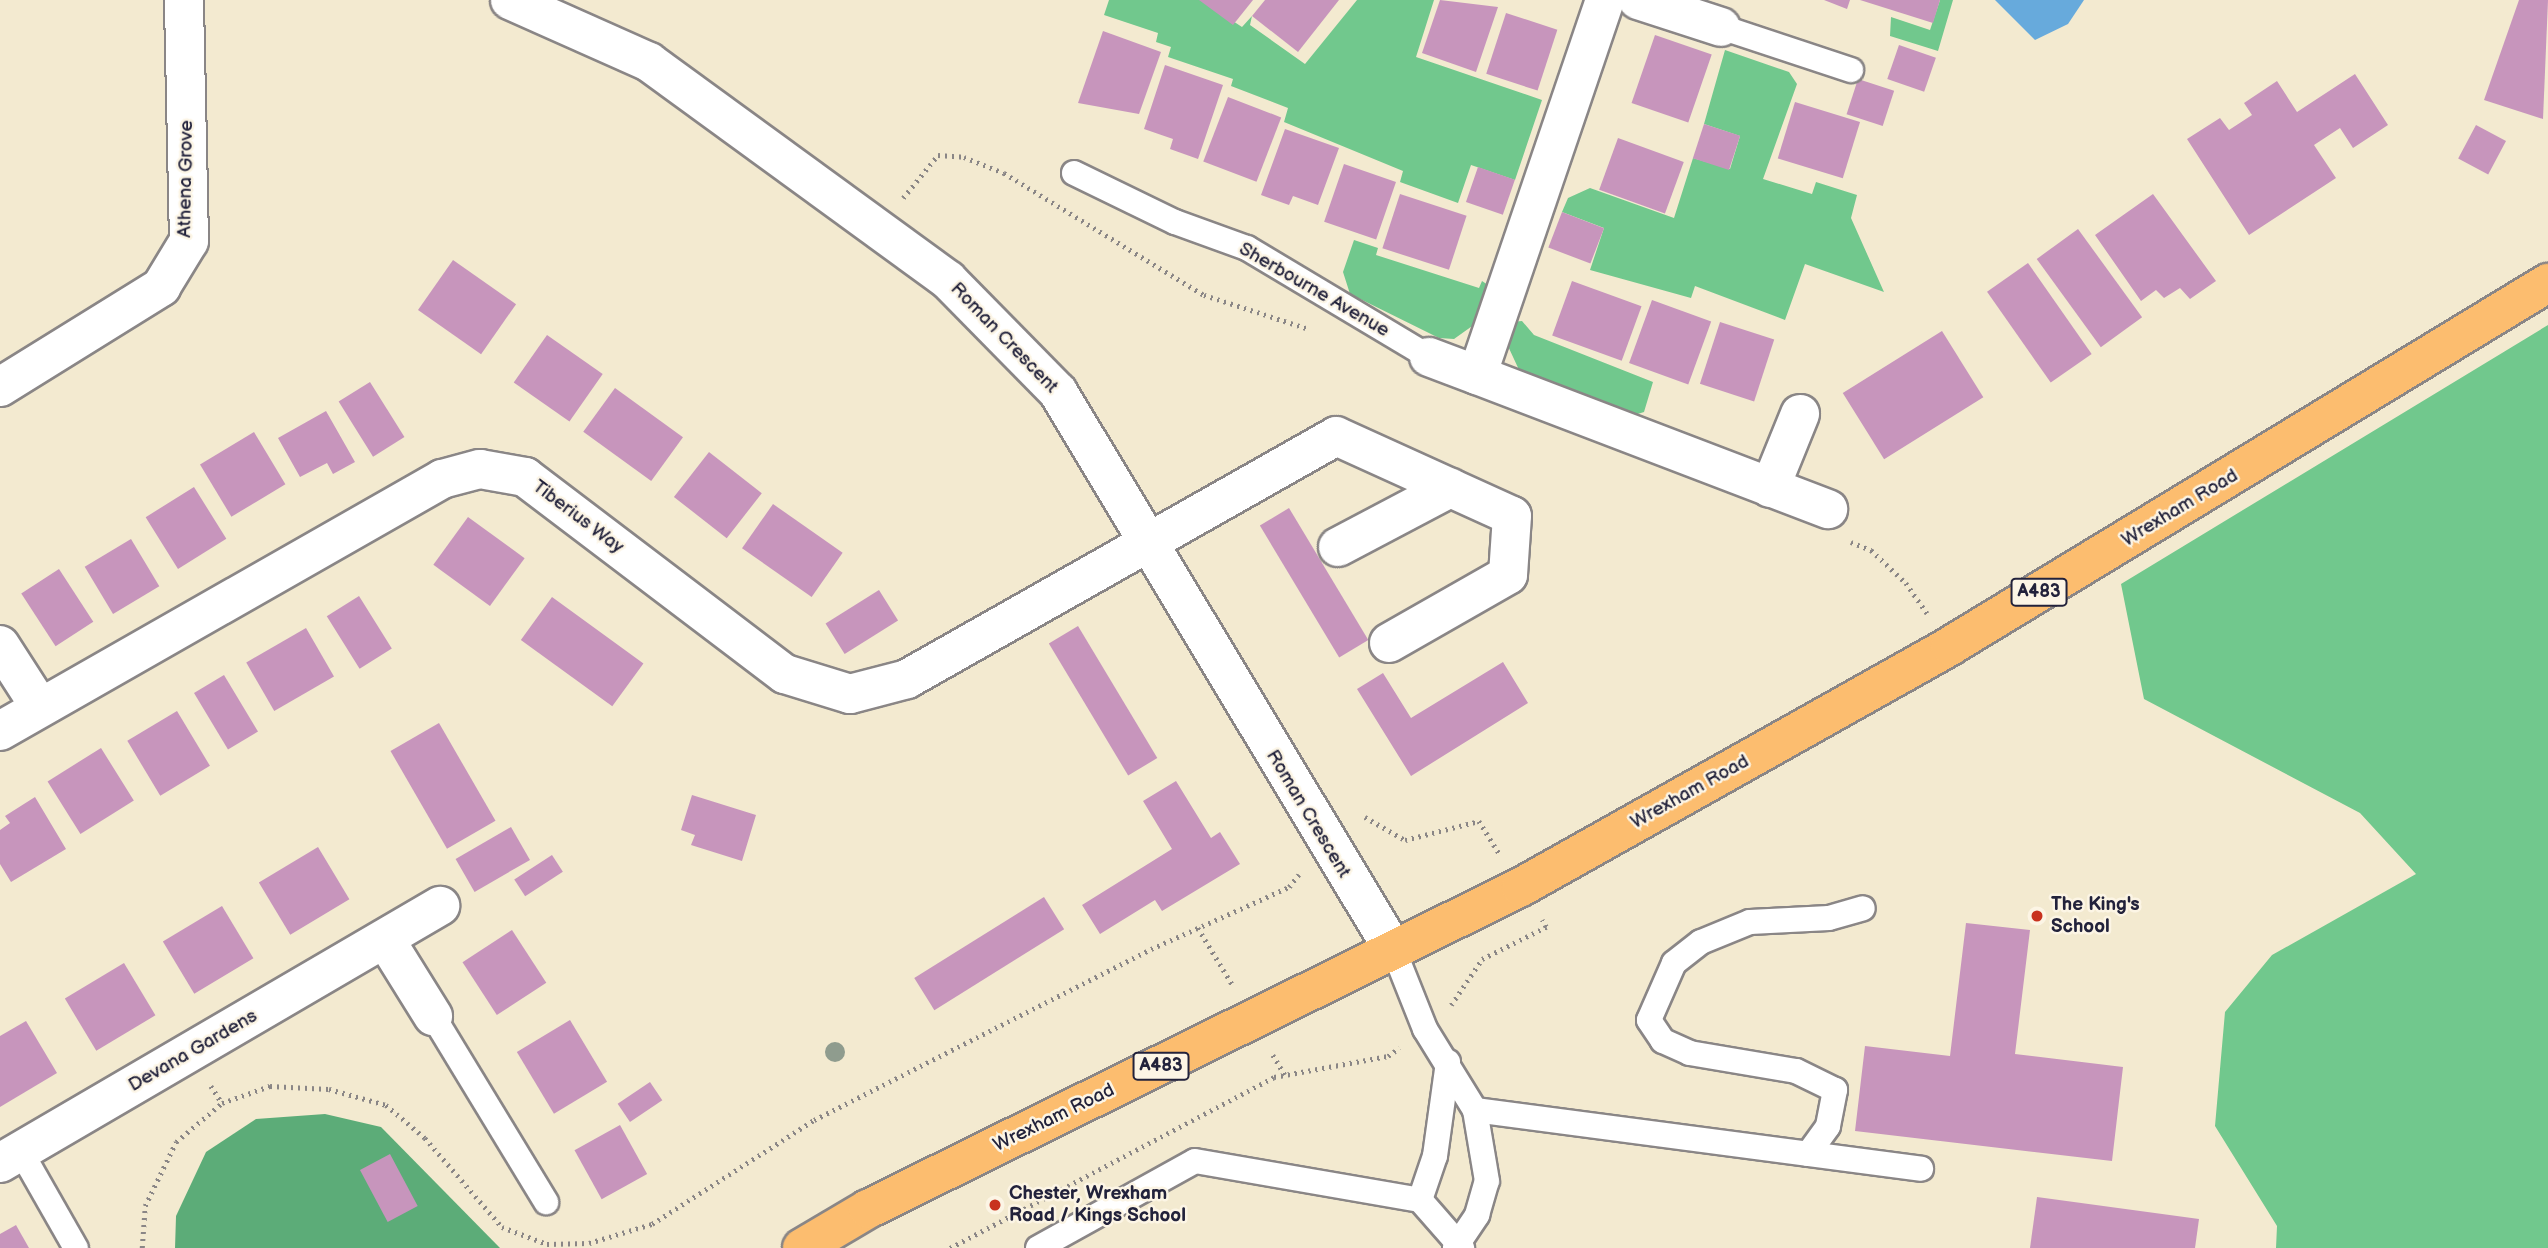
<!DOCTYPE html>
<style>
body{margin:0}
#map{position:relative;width:2548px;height:1248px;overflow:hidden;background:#f3ead0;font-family:"Balsamiq Sans",sans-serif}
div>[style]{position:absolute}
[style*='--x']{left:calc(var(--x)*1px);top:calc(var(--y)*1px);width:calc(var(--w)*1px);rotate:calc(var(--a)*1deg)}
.green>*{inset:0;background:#71c88d}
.forest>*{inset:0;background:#5cac78}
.water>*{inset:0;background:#67aadc}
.building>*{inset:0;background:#c795bc;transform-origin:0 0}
.path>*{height:4.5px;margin-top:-2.25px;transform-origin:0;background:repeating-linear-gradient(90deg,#8a8686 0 2px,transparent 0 7px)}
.roads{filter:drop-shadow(2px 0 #8a8686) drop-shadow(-2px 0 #8a8686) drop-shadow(0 2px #8a8686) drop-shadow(0 -2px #8a8686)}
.service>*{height:24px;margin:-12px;padding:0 12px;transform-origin:12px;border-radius:12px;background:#fff}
.minor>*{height:38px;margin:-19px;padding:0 19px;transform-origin:19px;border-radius:19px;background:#fff}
.trunk>*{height:38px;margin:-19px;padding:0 19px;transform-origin:19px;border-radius:19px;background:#fcbd6f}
.trees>*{width:20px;height:20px;margin:-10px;border-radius:50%;background:#8f9c8e}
.dots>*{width:19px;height:19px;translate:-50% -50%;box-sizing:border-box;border:4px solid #fcf5e5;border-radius:50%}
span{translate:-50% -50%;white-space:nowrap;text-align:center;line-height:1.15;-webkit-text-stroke:5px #fcf5e5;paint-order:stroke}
.shield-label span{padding:2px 5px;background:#fcf5e5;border:2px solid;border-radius:5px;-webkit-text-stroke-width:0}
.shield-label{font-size:18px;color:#22223b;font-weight:700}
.street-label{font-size:19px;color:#22223b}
.poi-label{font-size:19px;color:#22223b;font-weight:700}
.left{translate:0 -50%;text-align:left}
</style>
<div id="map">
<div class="green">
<div style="clip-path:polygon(1109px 0,1201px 0,1242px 27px,1252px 16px,1250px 25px,1305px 64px,1357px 0,1434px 0,1416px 57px,1542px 100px,1515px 180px,1471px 165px,1458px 203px,1400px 182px,1403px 171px,1284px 122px,1288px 108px,1231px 86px,1233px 79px,1168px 57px,1171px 47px,1156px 42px,1158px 33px,1104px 15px)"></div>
<div style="clip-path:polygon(1940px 0,1953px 0,1938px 51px,1890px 36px,1891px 17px,1930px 30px)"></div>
<div style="clip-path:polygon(1725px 50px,1789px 72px,1797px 84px,1763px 179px,1812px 194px,1816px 182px,1857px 195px,1851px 218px,1884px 292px,1805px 264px,1785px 320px,1695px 286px,1691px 298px,1590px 270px,1604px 228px,1562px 212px,1568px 198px,1590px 188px,1674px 218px,1693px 158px,1730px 169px,1740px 136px,1704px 124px)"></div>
<div style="clip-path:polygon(1354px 240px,1378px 248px,1376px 255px,1479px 288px,1482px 281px,1488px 285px,1475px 324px,1454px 339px,1439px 338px,1350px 294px,1343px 272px)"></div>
<div style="clip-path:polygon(1522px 321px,1534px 335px,1653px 382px,1644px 412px,1628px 417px,1520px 372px,1507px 344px,1511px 322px)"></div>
<div style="clip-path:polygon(2548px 325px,2548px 1248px,2276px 1248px,2277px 1226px,2215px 1126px,2225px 1012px,2272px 955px,2416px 874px,2360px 813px,2144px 699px,2121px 584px)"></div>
</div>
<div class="forest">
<div style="clip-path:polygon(325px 1114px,381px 1127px,500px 1248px,175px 1248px,176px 1216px,206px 1152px,256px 1119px)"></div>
</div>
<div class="water">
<div style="clip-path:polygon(1995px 0,2084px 0,2068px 24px,2035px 40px)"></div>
</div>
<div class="building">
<div style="clip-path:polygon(1199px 0,1253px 0,1233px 25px)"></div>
<div style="clip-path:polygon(1265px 0,1339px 0,1298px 52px,1252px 16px)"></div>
<div style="clip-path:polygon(1440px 0,1498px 7px,1476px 72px,1422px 53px)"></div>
<div style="clip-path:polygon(1824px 0,1850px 0,1847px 9px)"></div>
<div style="clip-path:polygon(1860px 0,1940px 0,1933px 23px)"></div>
<div style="clip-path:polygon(2519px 0,2548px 0,2543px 119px,2484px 100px)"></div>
<div style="left:1506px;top:13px;width:54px;height:64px;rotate:18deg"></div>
<div style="clip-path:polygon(1103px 31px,1161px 52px,1139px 114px,1078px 103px)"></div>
<div style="left:1655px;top:35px;width:60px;height:72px;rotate:19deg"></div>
<div style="left:1899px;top:45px;width:39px;height:36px;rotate:19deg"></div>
<div style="clip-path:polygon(1165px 65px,1223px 85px,1198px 159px,1170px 149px,1173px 139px,1144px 129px)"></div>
<div style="clip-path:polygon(2355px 74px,2388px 125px,2353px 148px,2340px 128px,2314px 145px,2336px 178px,2249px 235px,2187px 139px,2220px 118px,2229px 130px,2252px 115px,2244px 103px,2277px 81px,2297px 112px)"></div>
<div style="left:1858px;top:79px;width:38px;height:37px;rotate:18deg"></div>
<div style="left:1228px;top:97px;width:57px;height:69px;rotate:21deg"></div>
<div style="left:1795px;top:102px;width:68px;height:59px;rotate:17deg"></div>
<div style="left:1704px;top:124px;width:38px;height:36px;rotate:18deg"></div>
<div style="left:2476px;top:125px;width:34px;height:38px;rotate:28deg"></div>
<div style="clip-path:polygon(1285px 129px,1339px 148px,1318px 205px,1293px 196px,1289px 205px,1261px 195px)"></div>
<div style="left:1618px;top:138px;width:70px;height:55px;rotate:20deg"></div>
<div style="left:1344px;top:164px;width:55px;height:61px;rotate:19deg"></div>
<div style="left:1478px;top:167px;width:39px;height:37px;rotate:19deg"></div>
<div style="left:1400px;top:194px;width:70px;height:57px;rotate:18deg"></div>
<div style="clip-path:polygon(2153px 194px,2216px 281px,2190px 299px,2180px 288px,2164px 298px,2156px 290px,2141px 301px,2095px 235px)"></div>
<div style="left:1562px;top:212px;width:45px;height:38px;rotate:21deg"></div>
<div style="left:2078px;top:229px;width:109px;height:51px;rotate:54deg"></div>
<div style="left:453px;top:260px;width:77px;height:61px;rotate:35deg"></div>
<div style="left:2028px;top:263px;width:111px;height:50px;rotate:55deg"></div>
<div style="left:1572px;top:281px;width:74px;height:58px;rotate:20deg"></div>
<div style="left:1652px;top:300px;width:63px;height:67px;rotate:20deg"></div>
<div style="left:1720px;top:322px;width:57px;height:65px;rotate:18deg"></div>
<div style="left:1942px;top:331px;width:78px;height:117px;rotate:58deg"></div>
<div style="left:547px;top:335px;width:68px;height:58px;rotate:35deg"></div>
<div style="left:370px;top:382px;width:65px;height:37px;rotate:58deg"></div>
<div style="left:615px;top:388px;width:84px;height:54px;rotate:36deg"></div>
<div style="clip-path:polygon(326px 411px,355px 462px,333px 474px,327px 463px,300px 477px,278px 438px)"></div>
<div style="left:254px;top:432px;width:61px;height:63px;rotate:59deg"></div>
<div style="left:709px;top:452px;width:67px;height:57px;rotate:38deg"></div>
<div style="left:194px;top:487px;width:61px;height:57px;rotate:58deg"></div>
<div style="left:773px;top:504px;width:85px;height:54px;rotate:35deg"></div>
<div style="left:1289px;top:508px;width:154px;height:34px;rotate:59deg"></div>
<div style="left:468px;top:517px;width:70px;height:59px;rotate:36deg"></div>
<div style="left:131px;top:539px;width:55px;height:54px;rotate:59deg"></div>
<div style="left:59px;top:569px;width:63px;height:45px;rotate:57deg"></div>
<div style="left:879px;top:590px;width:36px;height:63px;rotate:58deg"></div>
<div style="left:359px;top:596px;width:62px;height:38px;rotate:58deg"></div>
<div style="left:552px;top:597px;width:113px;height:53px;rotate:36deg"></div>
<div style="left:1078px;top:626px;width:154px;height:34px;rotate:59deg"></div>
<div style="left:306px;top:628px;width:56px;height:69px;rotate:60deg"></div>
<div style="clip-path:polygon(1503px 662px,1528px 703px,1411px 776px,1357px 689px,1383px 673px,1411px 718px)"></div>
<div style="left:224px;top:675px;width:66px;height:35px;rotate:59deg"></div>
<div style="left:177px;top:711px;width:64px;height:58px;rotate:59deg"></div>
<div style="left:439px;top:723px;width:113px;height:56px;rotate:60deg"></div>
<div style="left:101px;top:748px;width:62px;height:63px;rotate:58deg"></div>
<div style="clip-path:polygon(1176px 781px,1211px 838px,1220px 832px,1240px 864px,1162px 911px,1155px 900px,1100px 934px,1082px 905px,1172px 849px,1143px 801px)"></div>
<div style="clip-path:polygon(692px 795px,756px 815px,742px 861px,691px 845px,695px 835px,681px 830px)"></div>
<div style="clip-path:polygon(35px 797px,66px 849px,11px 882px,0 864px,0 830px,10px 823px,5px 816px)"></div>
<div style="left:511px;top:827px;width:38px;height:64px;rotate:60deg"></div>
<div style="left:318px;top:847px;width:61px;height:69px;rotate:59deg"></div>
<div style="left:552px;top:855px;width:20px;height:45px;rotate:57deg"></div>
<div style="left:1044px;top:897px;width:38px;height:153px;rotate:58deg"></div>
<div style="left:222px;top:906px;width:61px;height:69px;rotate:59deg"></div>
<div style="clip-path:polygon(1966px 923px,2030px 930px,2015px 1054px,2123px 1067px,2112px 1161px,1855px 1131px,1865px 1046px,1950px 1056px)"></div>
<div style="left:512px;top:930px;width:63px;height:59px;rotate:57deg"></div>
<div style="left:124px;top:963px;width:61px;height:69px;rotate:59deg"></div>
<div style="left:570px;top:1020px;width:72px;height:62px;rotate:59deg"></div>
<div style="clip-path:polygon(26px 1021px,57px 1073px,0 1107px,0 1036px)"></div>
<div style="left:650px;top:1082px;width:22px;height:39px;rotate:56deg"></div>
<div style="left:620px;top:1125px;width:56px;height:52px;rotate:61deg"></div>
<div style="left:390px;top:1154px;width:59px;height:34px;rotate:62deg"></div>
<div style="clip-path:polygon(2037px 1197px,2199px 1219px,2195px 1248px,2030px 1248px)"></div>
<div style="clip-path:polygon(16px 1225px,29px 1248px,0 1248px,0 1234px)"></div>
</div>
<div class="path">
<div style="--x:903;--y:198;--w:55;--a:-50.9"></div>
<div style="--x:938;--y:155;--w:26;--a:4"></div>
<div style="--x:964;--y:157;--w:43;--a:21.8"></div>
<div style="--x:1004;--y:173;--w:234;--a:31.4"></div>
<div style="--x:1204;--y:295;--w:110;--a:17.9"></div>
<div style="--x:1851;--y:542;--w:22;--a:22"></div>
<div style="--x:1871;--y:550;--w:48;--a:43.3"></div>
<div style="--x:1906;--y:583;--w:37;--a:55"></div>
<div style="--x:1365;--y:817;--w:46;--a:29.9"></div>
<div style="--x:1405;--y:840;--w:76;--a:-14.4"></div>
<div style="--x:1479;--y:821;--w:39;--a:58"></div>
<div style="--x:1198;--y:928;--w:66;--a:58.7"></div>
<div style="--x:1451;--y:1005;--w:55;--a:-56"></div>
<div style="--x:1482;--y:959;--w:72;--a:-26.6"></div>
<div style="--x:1546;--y:927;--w:8;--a:-120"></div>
<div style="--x:1273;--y:1055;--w:23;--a:59"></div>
<div style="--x:211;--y:1086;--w:20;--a:57"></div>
<div style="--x:142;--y:1248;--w:42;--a:-85.9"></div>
<div style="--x:145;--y:1206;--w:71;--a:-64.2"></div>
<div style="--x:176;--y:1142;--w:60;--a:-40.3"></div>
<div style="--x:222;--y:1103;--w:51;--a:-19.5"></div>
<div style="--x:270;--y:1086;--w:59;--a:2.9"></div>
<div style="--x:329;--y:1089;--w:59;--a:15.7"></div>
<div style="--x:386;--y:1105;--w:51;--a:40.2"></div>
<div style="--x:425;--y:1138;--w:118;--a:49.1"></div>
<div style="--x:502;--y:1227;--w:48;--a:20.7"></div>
<div style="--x:547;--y:1244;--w:42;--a:-1.4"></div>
<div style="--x:589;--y:1243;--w:66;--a:-16.8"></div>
<div style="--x:652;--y:1224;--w:193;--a:-32.7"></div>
<div style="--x:814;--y:1120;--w:378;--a:-26.9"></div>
<div style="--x:1151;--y:949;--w:151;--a:-24.2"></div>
<div style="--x:1289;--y:887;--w:16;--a:-52"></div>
<div style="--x:950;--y:1248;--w:366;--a:-27.8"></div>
<div style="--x:1274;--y:1077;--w:116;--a:-10.4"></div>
<div style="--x:1388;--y:1056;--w:14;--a:-36"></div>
</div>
<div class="roads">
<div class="service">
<div style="--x:1721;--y:27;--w:137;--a:18.3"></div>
<div style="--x:1074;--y:173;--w:112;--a:25.9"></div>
<div style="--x:1175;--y:222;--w:77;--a:19.9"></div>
<div style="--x:1247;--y:248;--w:212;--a:30.9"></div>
<div style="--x:1394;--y:951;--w:84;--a:68.3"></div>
<div style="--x:1425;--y:1029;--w:95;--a:58.3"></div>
<div style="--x:1475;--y:1110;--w:450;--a:7.5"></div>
<div style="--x:433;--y:1016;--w:218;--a:58.7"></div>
<div style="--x:20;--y:1150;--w:113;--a:60.3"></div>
<div style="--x:1808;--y:1154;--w:34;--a:-54"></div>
<div style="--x:1828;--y:1126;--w:37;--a:-79"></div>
<div style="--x:1835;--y:1090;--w:43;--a:-154"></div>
<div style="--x:1796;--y:1071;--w:108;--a:-170.4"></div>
<div style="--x:1690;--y:1053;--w:30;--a:-156"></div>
<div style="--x:1663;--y:1041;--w:25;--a:-124"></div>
<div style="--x:1649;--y:1020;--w:62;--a:-66.3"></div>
<div style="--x:1674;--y:963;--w:34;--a:-38"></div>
<div style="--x:1701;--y:942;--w:53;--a:-22.2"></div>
<div style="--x:1750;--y:922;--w:79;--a:-2.9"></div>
<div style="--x:1829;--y:918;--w:35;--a:-16"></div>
<div style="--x:1420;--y:1200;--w:46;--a:-71.2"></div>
<div style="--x:1435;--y:1156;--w:95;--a:-82.1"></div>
<div style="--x:1038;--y:1248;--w:179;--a:-29"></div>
<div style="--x:1195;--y:1161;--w:228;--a:9.8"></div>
<div style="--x:1420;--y:1200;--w:64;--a:48.8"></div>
<div style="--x:1455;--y:1248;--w:40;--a:-56"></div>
<div style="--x:1477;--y:1215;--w:35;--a:-74"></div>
<div style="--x:1487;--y:1181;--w:72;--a:-99.6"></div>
</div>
<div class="minor">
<div style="--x:510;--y:0;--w:152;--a:24"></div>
<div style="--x:649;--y:62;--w:370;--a:36.1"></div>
<div style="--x:948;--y:280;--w:157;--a:45.5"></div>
<div style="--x:1058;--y:392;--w:652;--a:58.99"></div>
<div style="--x:1605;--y:0;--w:396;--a:108.8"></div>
<div style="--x:1477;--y:375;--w:376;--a:20.9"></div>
<div style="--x:1638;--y:0;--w:87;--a:18"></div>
<div style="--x:1429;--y:357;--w:51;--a:20.6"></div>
<div style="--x:0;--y:387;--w:190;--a:-31.8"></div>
<div style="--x:161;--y:287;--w:54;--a:-58.7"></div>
<div style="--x:189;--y:241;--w:241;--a:-91.2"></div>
<div style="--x:1770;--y:488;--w:80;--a:-67.9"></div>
<div style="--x:1338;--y:547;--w:127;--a:-27.8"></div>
<div style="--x:0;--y:645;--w:74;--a:57.2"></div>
<div style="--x:0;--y:731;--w:509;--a:-29.69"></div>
<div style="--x:442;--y:479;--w:39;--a:-15"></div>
<div style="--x:480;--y:469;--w:46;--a:10.1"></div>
<div style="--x:525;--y:477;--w:326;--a:37.2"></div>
<div style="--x:785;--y:674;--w:68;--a:17.1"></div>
<div style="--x:850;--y:694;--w:59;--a:-14.7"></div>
<div style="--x:907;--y:679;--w:493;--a:-29.5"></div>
<div style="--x:1336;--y:436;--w:193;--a:24.4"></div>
<div style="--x:1512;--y:516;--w:59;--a:93.9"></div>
<div style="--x:1508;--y:575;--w:137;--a:150.3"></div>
<div style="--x:385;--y:939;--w:91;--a:58.1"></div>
<div style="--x:0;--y:1163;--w:510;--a:-30.29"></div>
</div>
<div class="trunk">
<div style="--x:802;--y:1248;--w:77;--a:-30.6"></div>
<div style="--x:868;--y:1209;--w:728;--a:-26.25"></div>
<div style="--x:1521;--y:887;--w:492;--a:-29.3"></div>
<div style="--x:1950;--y:646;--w:700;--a:-31.26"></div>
</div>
</div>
<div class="trees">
<div style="left:835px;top:1052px"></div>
</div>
<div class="dots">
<div style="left:2037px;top:916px;background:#c8321e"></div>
<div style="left:995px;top:1205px;background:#c8321e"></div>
</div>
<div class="shield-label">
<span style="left:2039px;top:592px">A483</span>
<span style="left:1161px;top:1066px">A483</span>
</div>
<div class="street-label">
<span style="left:186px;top:179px;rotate:-89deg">Athena Grove</span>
<span style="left:1314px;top:290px;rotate:30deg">Sherbourne Avenue</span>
<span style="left:1004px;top:338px;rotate:46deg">Roman Crescent</span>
<span style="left:2180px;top:508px;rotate:-31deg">Wrexham Road</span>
<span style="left:578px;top:517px;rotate:37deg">Tiberius Way</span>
<span style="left:1690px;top:792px;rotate:-29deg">Wrexham Road</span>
<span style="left:1308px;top:814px;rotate:59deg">Roman Crescent</span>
<span style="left:193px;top:1051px;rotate:-30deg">Devana Gardens</span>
<span style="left:1054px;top:1118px;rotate:-26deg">Wrexham Road</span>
</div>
<div class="poi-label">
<span class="left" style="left:2051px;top:916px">The King's<br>School</span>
<span class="left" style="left:1009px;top:1205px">Chester, Wrexham<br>Road / Kings School</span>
</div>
</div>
